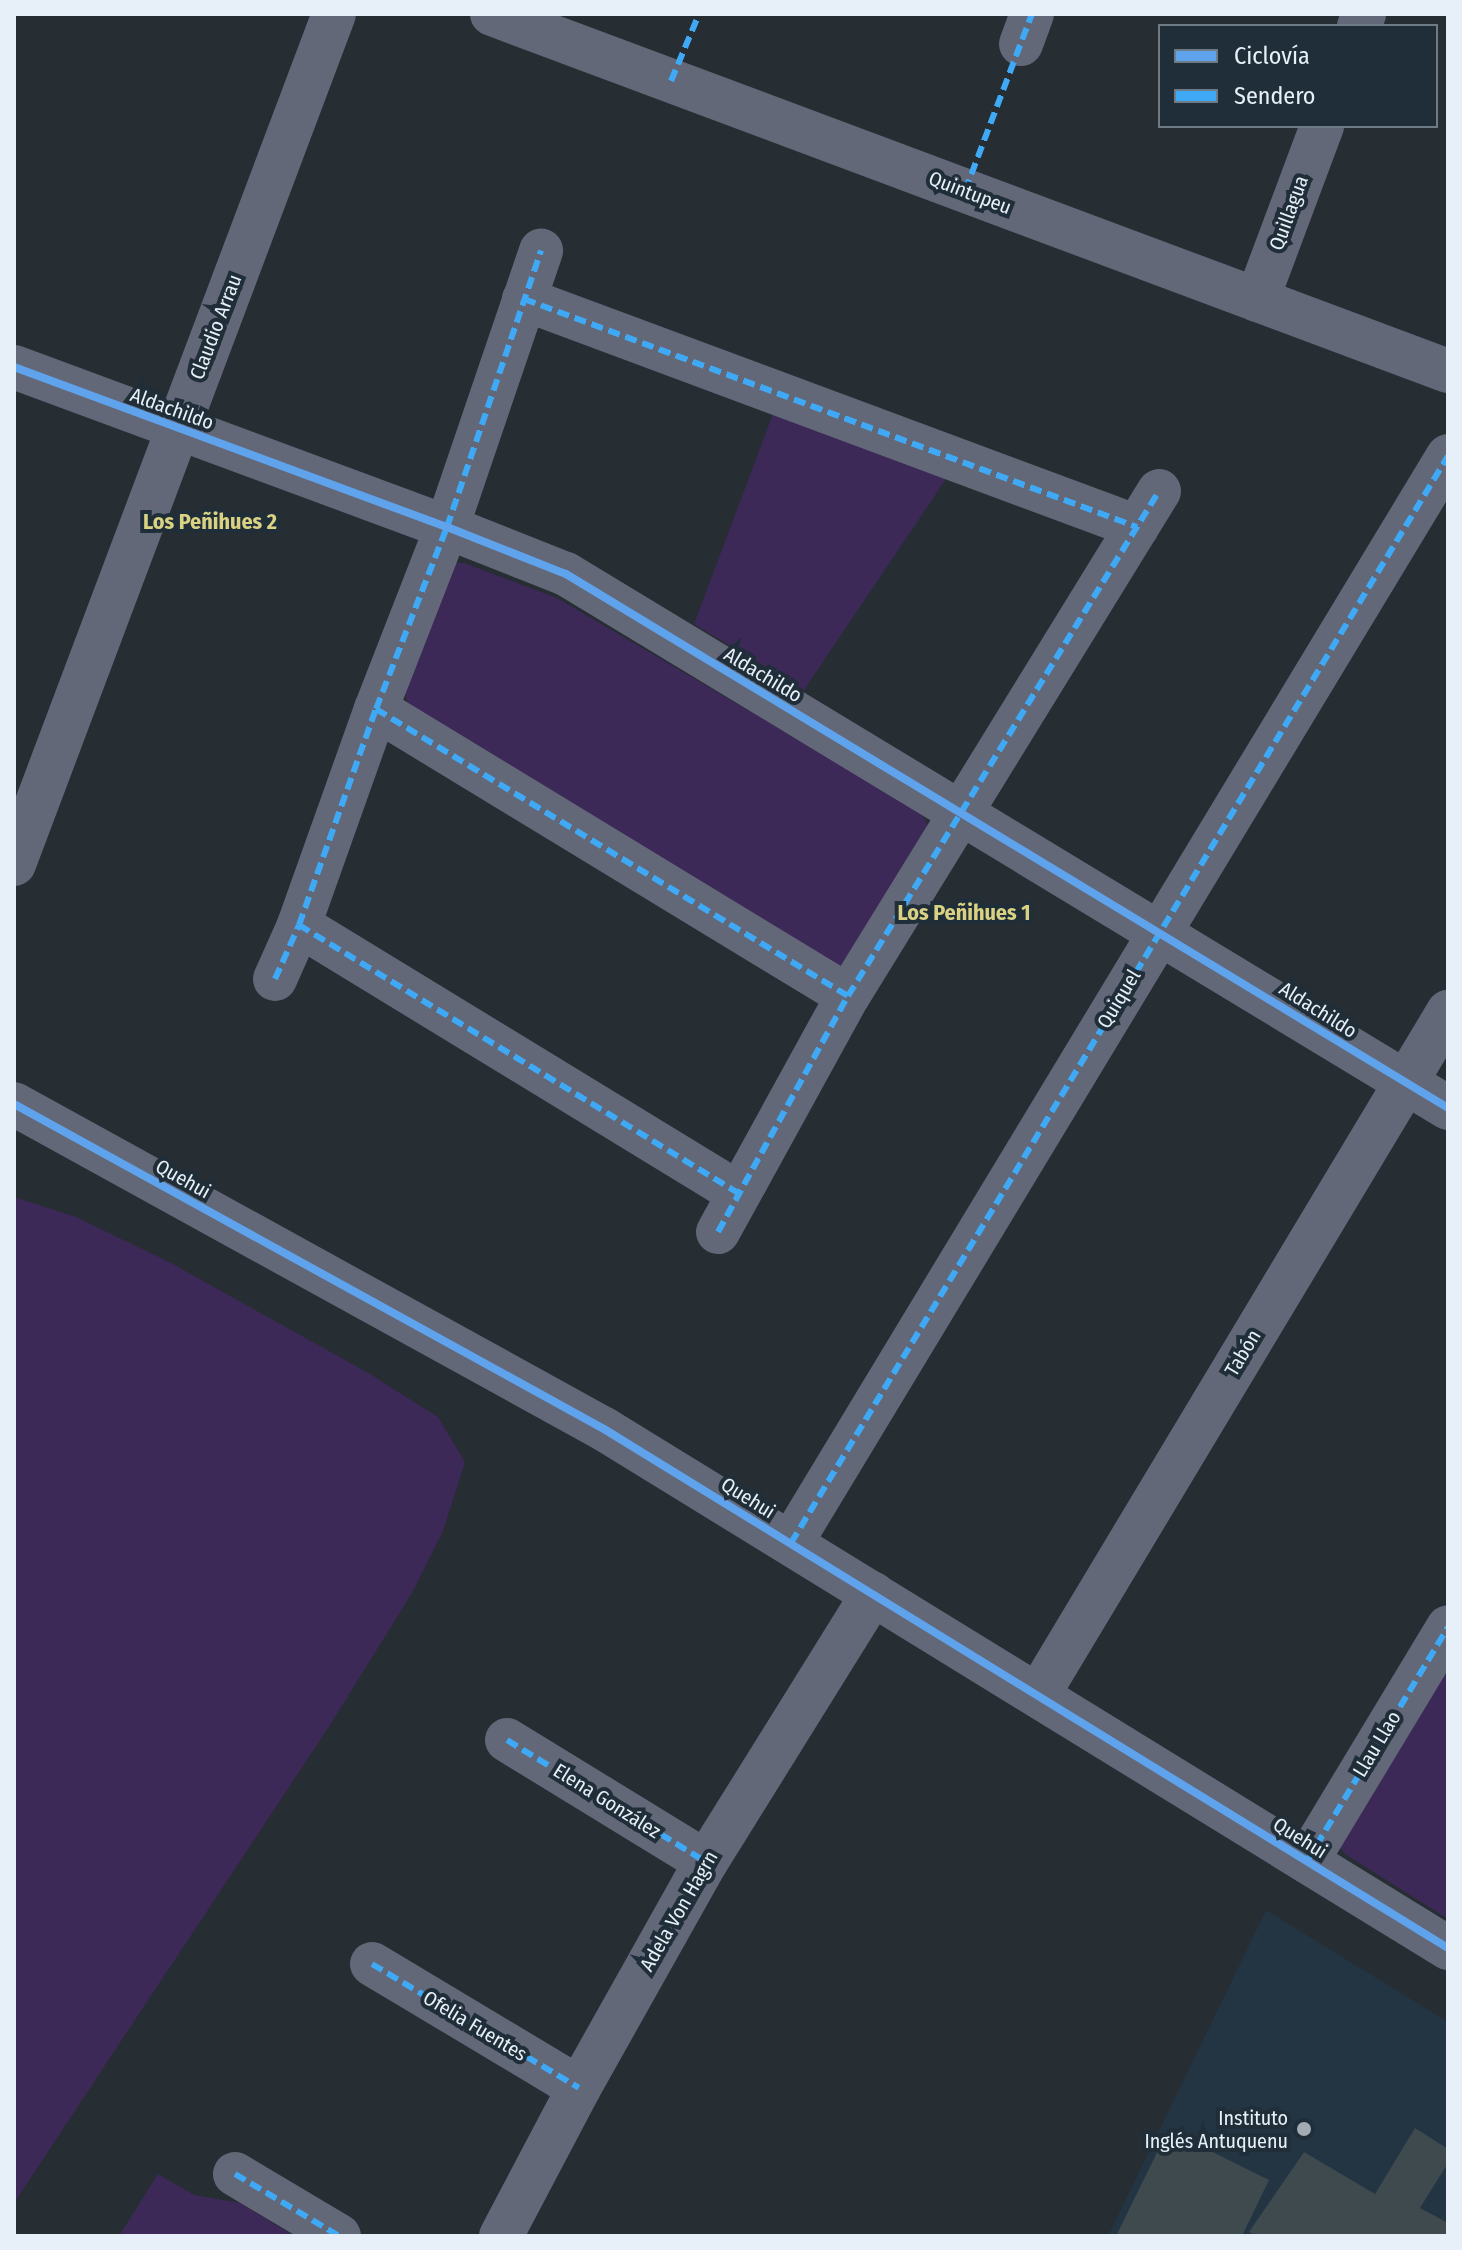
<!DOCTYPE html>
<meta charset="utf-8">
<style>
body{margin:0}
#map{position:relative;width:1462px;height:2250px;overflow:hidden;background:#262d33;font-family:"Fira Sans Condensed",sans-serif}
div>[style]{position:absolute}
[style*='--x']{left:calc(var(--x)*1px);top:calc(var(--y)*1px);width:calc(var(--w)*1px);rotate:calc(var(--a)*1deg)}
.built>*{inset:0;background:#233443}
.green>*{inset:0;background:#3c2957}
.building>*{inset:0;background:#3f4a4f}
.minor>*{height:44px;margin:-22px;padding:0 22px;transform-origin:22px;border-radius:22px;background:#636878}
.quiet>*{height:6px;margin-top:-3px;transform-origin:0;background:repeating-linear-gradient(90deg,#3fa9f5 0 12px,transparent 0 18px)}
.cycleway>*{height:8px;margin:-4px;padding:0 4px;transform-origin:4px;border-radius:4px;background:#60a3ed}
.dots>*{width:22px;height:22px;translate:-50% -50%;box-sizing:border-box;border:4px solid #202e39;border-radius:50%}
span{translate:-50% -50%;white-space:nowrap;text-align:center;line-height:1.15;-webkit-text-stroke:8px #202e39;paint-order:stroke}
.street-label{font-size:20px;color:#e7f0f8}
.poi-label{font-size:20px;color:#e7f0f8}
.right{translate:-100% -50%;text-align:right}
.neighbourhood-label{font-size:22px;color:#d9d283;font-weight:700}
.frame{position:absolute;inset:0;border:16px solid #e7f0f8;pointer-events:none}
.legend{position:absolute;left:1158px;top:24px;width:280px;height:104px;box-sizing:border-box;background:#202e39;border:2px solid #707c85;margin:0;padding:10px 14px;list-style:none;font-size:24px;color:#e7f0f8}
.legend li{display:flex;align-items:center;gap:16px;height:40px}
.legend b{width:40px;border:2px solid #707c85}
</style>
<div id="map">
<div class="built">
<div style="clip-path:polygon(1266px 1910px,1448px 2022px,1448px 2236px,1108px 2236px)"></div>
</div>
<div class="green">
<div style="clip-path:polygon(774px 411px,950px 473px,804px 690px,694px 624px)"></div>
<div style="clip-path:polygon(454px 563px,464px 563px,557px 598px,918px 810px,926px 821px,929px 833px,856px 960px,837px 969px,410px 711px,403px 687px)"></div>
<div style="clip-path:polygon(14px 1197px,76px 1217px,171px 1263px,370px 1374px,438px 1417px,465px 1462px,443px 1531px,412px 1593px,330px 1725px,14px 2203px)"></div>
<div style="clip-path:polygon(1448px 1644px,1448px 1919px,1345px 1854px,1340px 1847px)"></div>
<div style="clip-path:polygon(158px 2174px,194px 2195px,240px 2203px,294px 2236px,119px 2236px)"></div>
</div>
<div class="building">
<div style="clip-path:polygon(1415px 2128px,1448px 2149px,1448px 2163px,1420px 2208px,1448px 2223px,1448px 2236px,1256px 2236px,1249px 2232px,1304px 2152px,1375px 2194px)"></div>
<div style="clip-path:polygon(1168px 2130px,1269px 2180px,1242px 2236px,1116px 2236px)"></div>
</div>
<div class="minor">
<div style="--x:492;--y:14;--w:1020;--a:20.48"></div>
<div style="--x:1359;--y:26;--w:13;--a:-67"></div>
<div style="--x:1021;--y:44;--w:32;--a:-70"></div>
<div style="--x:524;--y:299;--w:654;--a:20.4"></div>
<div style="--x:1257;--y:300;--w:186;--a:-69.5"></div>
<div style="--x:14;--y:367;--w:462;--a:20.3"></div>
<div style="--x:447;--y:527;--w:128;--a:21.6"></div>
<div style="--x:566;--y:574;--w:1031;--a:31.19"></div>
<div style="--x:376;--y:709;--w:552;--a:31.3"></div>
<div style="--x:14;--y:864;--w:908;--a:-69.37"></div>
<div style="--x:299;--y:925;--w:514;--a:31.4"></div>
<div style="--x:275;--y:979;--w:59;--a:-66"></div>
<div style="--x:299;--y:925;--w:229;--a:-70.4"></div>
<div style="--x:376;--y:709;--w:195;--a:-68.7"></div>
<div style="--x:447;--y:527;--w:292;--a:-71.2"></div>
<div style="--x:14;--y:1104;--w:674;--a:28.85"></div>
<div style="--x:604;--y:1429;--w:991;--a:31.59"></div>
<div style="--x:718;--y:1232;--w:269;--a:-61.2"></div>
<div style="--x:848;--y:996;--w:593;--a:-58.37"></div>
<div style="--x:791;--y:1543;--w:1270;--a:-58.85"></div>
<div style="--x:1038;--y:1695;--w:797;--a:-59.02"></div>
<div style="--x:507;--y:1740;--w:233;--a:31.5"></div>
<div style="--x:1307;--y:1861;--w:273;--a:-58.9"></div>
<div style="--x:372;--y:1964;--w:241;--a:30.9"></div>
<div style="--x:235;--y:2174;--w:121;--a:30.8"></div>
<div style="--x:501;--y:2236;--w:167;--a:-62.2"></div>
<div style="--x:579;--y:2088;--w:259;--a:-60.7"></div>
<div style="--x:706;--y:1862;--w:316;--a:-58.1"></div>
</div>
<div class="quiet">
<div style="--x:671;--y:81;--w:73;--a:-67.3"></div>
<div style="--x:965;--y:191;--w:189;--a:-69.3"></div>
<div style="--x:524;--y:299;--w:654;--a:20.4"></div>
<div style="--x:376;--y:709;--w:552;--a:31.3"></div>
<div style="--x:299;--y:925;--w:514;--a:31.4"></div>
<div style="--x:275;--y:979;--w:59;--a:-66"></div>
<div style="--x:299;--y:925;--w:229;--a:-70.4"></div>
<div style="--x:376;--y:709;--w:195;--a:-68.7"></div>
<div style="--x:447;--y:527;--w:292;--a:-71.2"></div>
<div style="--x:718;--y:1232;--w:269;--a:-61.2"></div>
<div style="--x:848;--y:996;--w:593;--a:-58.37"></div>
<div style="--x:791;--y:1543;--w:1270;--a:-58.85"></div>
<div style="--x:507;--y:1740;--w:233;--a:31.5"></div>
<div style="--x:1307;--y:1861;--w:273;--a:-58.9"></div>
<div style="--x:372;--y:1964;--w:241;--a:30.9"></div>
<div style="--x:235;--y:2174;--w:121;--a:30.8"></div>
</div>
<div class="cycleway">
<div style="--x:14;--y:367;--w:462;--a:20.3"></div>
<div style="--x:447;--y:527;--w:128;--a:21.6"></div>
<div style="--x:566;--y:574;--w:1031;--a:31.19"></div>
<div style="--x:14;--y:1104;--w:674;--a:28.85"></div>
<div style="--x:604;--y:1429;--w:991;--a:31.59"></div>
</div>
<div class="dots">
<div style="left:1304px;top:2129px;background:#a3acb3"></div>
</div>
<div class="street-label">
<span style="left:970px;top:193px;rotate:21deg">Quintupeu</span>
<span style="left:1289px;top:213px;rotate:-70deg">Quillagua</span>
<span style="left:216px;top:327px;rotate:-69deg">Claudio Arrau</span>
<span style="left:172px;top:409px;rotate:20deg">Aldachildo</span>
<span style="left:763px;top:675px;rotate:31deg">Aldachildo</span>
<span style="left:1119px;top:999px;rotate:-59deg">Quiquel</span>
<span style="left:1318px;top:1010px;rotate:32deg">Aldachildo</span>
<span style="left:183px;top:1179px;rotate:29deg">Quehui</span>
<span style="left:1243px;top:1353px;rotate:-59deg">Tabón</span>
<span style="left:748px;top:1498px;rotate:32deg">Quehui</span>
<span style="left:1377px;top:1744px;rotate:-59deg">Llau Llao</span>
<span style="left:607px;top:1801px;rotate:32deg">Elena González</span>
<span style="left:1300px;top:1838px;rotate:32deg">Quehui</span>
<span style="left:679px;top:1911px;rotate:-60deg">Adela Von Hagrn</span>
<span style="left:475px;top:2026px;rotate:31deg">Ofelia Fuentes</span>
</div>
<div class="poi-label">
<span class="right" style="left:1288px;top:2130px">Instituto<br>Inglés Antuquenu</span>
</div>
<div class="neighbourhood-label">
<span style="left:210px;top:522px">Los Peñihues 2</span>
<span style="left:964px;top:913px">Los Peñihues 1</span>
</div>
<div class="frame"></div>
<ul class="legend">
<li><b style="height:10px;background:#60a3ed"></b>Ciclovía</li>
<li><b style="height:10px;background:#3fa9f5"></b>Sendero</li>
</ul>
</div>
